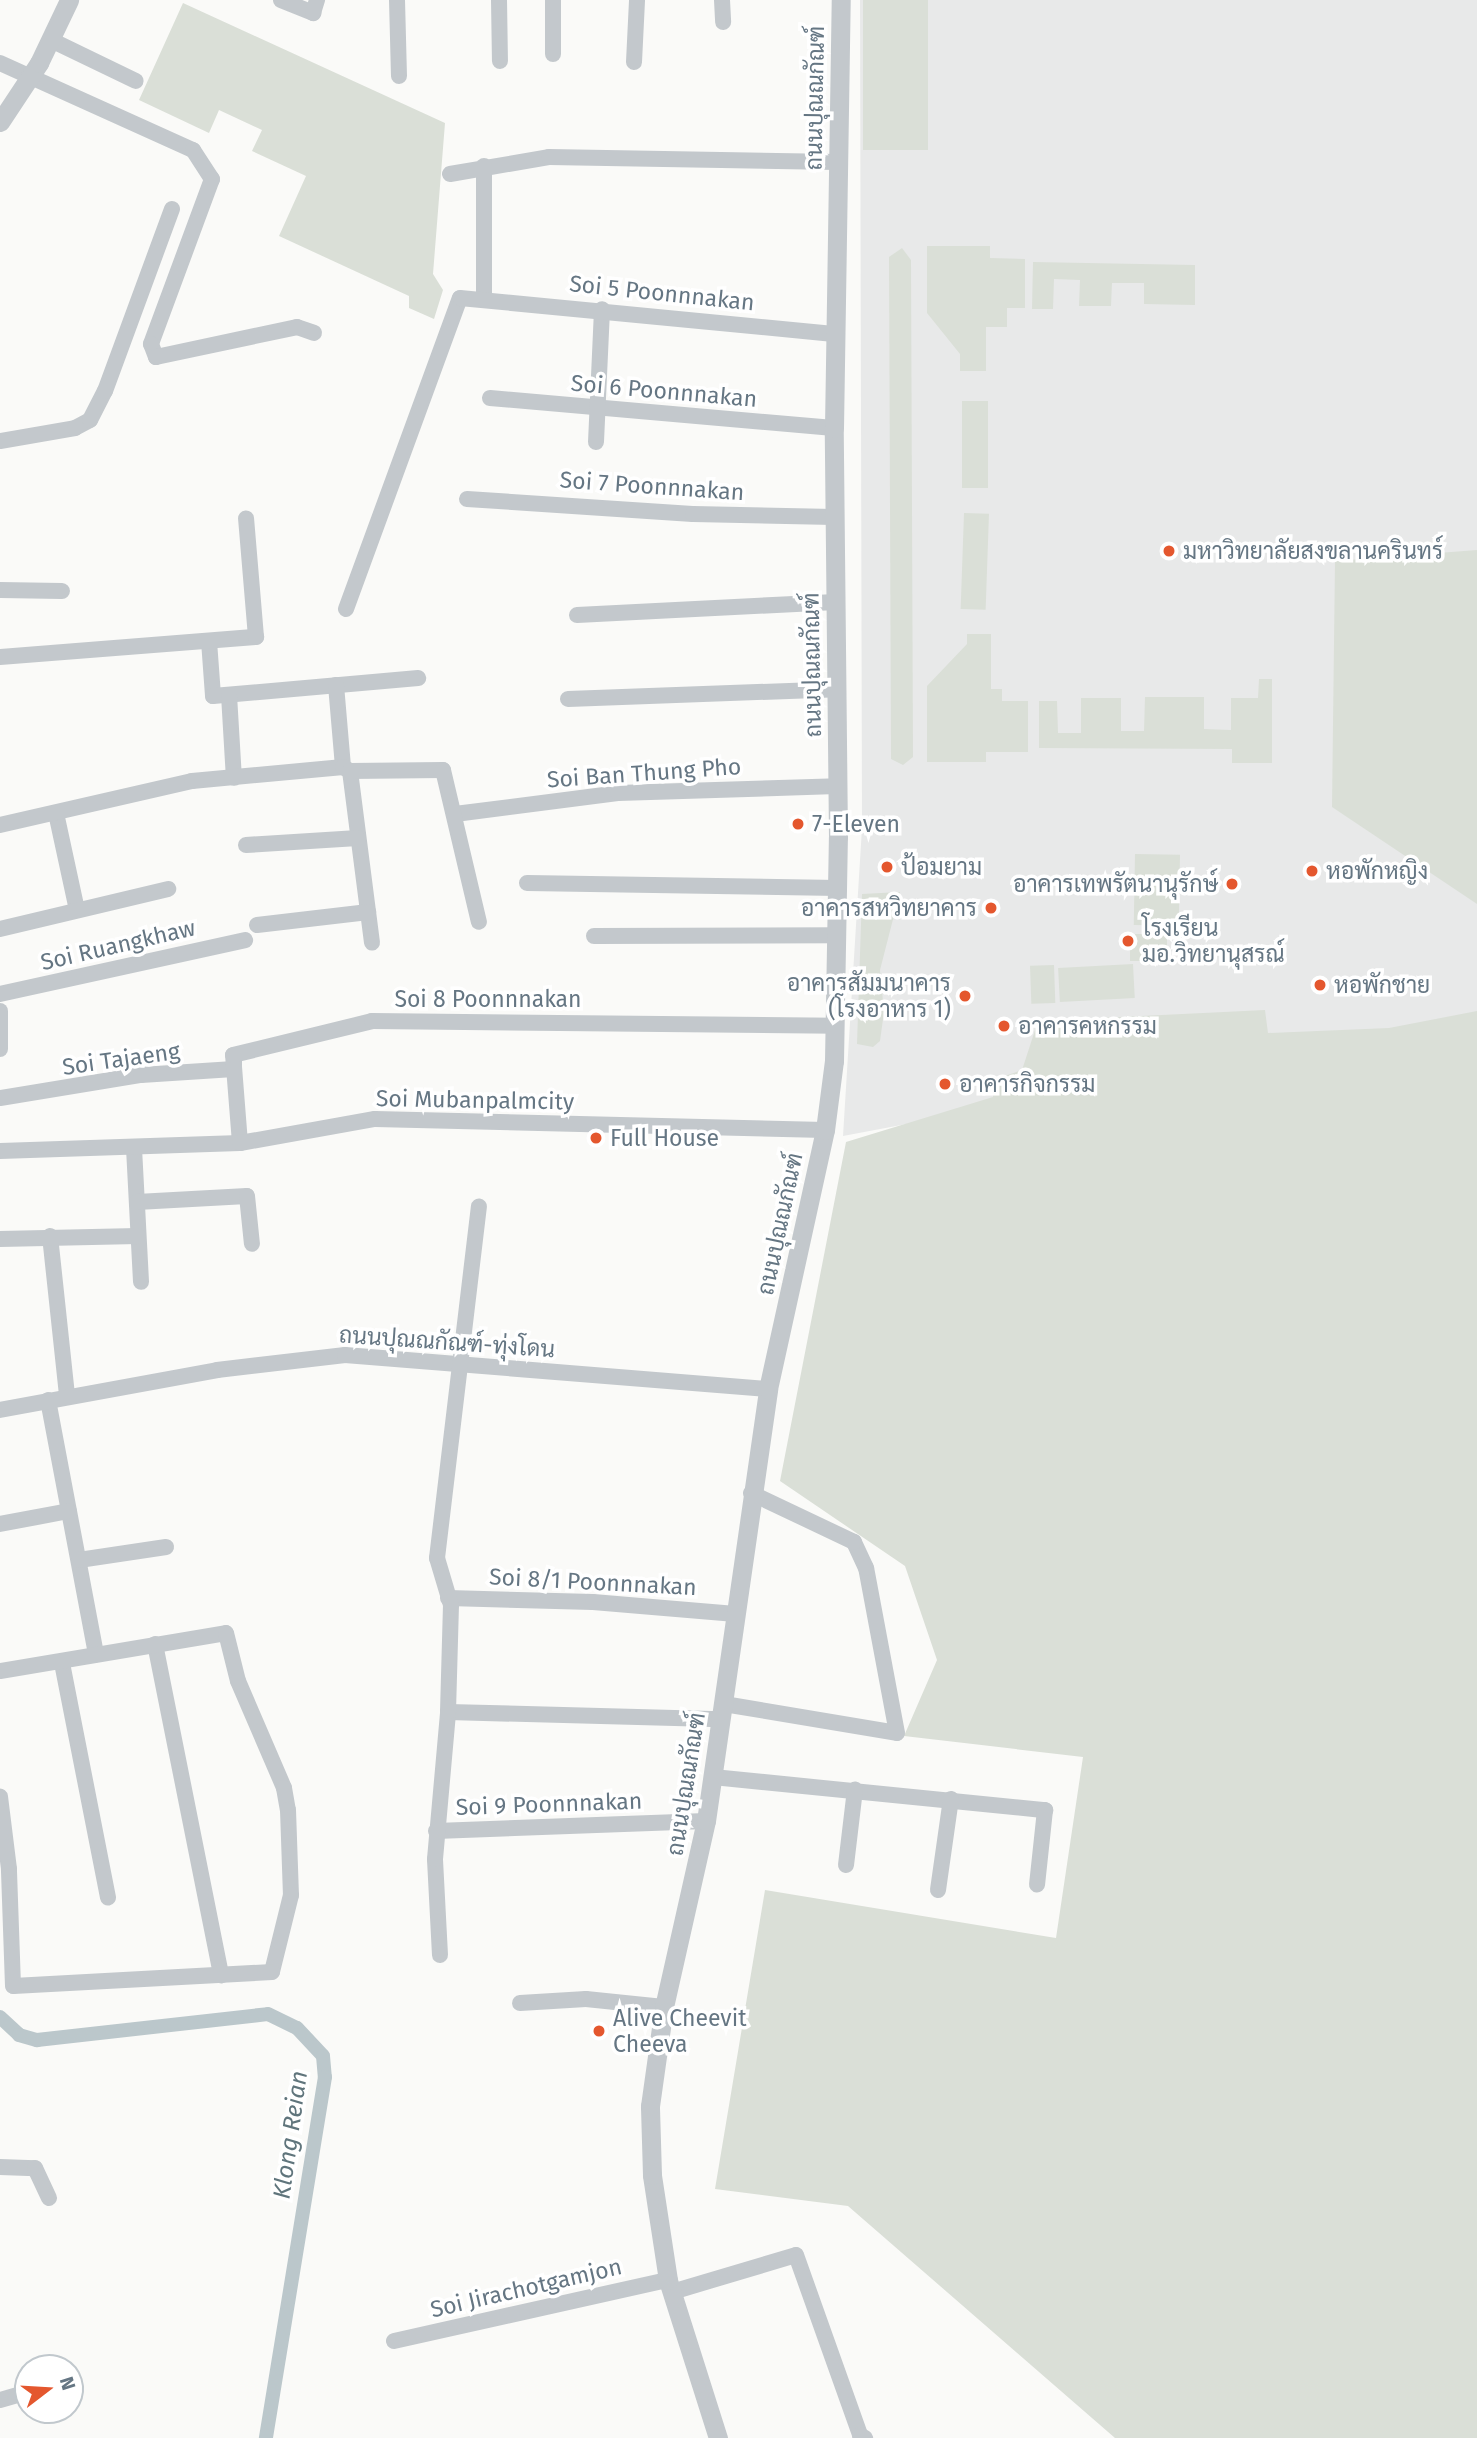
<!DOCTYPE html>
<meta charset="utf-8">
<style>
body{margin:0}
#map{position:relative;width:1477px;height:2438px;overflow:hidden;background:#fafaf8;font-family:"Fira Sans",Sarabun,sans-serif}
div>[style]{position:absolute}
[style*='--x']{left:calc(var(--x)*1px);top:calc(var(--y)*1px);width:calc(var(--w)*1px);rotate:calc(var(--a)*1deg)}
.built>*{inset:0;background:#e8e9e9}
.green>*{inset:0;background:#dadfd7;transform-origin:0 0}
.canal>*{height:14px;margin:-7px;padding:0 7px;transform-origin:7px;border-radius:7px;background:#bbc7cb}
.minor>*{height:16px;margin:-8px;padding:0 8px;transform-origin:8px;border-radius:8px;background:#c3c8cc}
.tertiary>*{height:19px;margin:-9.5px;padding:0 9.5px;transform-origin:9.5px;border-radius:9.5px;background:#c3c8cc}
.dots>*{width:19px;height:19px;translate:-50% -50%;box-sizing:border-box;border:4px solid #fff;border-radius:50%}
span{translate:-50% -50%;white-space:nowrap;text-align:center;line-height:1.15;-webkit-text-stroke:7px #fff;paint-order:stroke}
.street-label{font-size:23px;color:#657683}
.poi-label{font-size:23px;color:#657683}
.left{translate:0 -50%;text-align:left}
.right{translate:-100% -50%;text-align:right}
.water-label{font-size:24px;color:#60757c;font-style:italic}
.north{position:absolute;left:14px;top:2354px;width:70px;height:70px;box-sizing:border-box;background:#fff;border:2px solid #c1c8cd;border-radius:50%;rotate:73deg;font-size:19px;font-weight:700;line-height:28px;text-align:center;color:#657683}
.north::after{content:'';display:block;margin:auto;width:24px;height:32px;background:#e4572e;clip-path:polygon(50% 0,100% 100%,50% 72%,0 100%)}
</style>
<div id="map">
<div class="built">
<div style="clip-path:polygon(860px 0,1477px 0,1477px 1016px,843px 1136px,862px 828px)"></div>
</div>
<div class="green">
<div style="left:863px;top:0;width:65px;height:150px"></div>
<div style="clip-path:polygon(183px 3px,445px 123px,433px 274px,443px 290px,434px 319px,409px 308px,409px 296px,279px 236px,306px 176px,252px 151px,262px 130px,219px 110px,209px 133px,139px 100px)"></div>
<div style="clip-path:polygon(927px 246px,990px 246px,990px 258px,1025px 259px,1025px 308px,1007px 308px,1007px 327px,986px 327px,986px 371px,960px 371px,960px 354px,927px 313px)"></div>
<div style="clip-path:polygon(902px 248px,911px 260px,913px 757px,903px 765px,891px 759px,889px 257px)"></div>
<div style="clip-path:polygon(1033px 262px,1195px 265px,1195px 305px,1144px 304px,1144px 283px,1112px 283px,1111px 306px,1079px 306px,1080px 280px,1054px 279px,1053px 309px,1032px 309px)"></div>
<div style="left:962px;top:401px;width:26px;height:87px"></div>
<div style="left:964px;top:513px;width:25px;height:96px;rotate:2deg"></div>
<div style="clip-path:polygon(1477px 550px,1477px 904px,1332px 807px,1335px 561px)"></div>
<div style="clip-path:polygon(967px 634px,991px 634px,991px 689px,1002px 689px,1002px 701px,1028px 701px,1028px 752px,986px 752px,986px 762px,927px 762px,927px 686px,967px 644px)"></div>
<div style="clip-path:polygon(1259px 679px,1272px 679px,1272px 763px,1232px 763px,1232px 749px,1039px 748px,1039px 701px,1057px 701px,1058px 733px,1081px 733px,1081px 698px,1121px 698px,1121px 731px,1144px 731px,1145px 697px,1204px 697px,1204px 729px,1231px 730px,1231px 698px,1258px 698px)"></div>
<div style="left:1135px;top:854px;width:45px;height:71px;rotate:1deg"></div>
<div style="clip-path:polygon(900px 892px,880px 970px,884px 1012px,880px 1041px,873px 1047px,857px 1044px,862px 894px)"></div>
<div style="left:1130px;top:934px;width:37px;height:27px"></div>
<div style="left:1133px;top:964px;width:34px;height:75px;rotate:87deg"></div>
<div style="left:1054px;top:965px;width:38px;height:24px;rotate:88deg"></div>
<div style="clip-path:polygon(1265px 1010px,1268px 1033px,1389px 1028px,1477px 1011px,1477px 2438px,1115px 2438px,848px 2206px,715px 2189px,765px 1890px,1056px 1938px,1083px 1757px,904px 1736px,937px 1660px,905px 1566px,780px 1481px,846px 1142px,993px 1097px,993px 1080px,1022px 1070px,1038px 1021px)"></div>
</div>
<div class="canal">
<div style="--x:0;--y:2017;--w:26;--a:43"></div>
<div style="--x:19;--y:2035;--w:19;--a:16"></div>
<div style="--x:37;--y:2040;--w:232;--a:-6.4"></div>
<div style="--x:268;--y:2014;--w:32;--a:26"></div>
<div style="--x:297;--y:2028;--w:38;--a:47"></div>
<div style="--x:323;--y:2056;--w:21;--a:85"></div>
<div style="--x:325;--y:2077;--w:366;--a:99.3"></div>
</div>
<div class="minor">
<div style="--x:281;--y:0;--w:35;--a:22"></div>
<div style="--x:313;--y:13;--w:14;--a:-73"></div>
<div style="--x:397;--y:0;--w:76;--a:88.5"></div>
<div style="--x:499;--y:0;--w:61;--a:89.1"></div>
<div style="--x:553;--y:0;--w:54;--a:90"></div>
<div style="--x:722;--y:0;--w:22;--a:87"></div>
<div style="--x:51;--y:40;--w:94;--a:25.8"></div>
<div style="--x:634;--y:62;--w:62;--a:-87.2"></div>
<div style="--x:0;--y:63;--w:212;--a:24.3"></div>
<div style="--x:193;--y:150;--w:35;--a:57"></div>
<div style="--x:212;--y:179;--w:176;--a:110.3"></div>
<div style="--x:151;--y:344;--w:14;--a:69"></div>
<div style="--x:156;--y:357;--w:144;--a:-12"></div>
<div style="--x:297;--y:327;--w:18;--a:19"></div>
<div style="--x:450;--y:174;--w:100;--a:-9.7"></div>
<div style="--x:549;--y:157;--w:288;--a:1"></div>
<div style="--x:484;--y:300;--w:134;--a:-90"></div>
<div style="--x:490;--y:398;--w:345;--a:5"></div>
<div style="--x:0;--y:441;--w:76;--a:-9.8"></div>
<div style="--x:75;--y:428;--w:17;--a:-28"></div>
<div style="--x:90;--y:420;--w:33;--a:-63"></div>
<div style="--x:105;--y:391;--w:194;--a:-69.8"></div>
<div style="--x:596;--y:442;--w:133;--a:-87.4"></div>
<div style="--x:467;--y:499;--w:226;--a:3.8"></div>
<div style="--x:693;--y:514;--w:141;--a:1.2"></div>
<div style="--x:0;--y:590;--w:62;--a:0.9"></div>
<div style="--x:346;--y:609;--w:331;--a:-69.9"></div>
<div style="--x:460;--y:298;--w:378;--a:5.5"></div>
<div style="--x:577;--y:615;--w:259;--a:-2.9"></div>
<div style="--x:209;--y:641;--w:55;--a:85.8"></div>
<div style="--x:213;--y:696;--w:206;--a:-5"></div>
<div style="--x:0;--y:657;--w:257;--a:-4.5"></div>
<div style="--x:256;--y:637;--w:119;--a:-94.8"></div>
<div style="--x:336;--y:685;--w:82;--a:85.1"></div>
<div style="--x:229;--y:695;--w:83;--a:86.6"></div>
<div style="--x:568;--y:699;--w:269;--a:-2.1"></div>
<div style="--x:350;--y:771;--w:173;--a:82.7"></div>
<div style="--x:56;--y:813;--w:99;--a:77.8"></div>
<div style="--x:455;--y:814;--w:164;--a:-7.3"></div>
<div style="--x:618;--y:793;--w:219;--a:-1.8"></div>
<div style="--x:0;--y:825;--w:197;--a:-12.9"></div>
<div style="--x:192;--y:781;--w:152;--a:-5.3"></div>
<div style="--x:343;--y:767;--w:8;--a:30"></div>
<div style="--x:350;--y:771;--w:93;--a:-0.6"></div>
<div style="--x:443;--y:770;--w:156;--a:76.7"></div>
<div style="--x:246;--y:845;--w:112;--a:-3.6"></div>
<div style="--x:527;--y:883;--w:311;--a:0.9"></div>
<div style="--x:257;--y:925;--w:112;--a:-6.7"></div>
<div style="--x:0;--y:929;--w:173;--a:-13.4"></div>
<div style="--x:594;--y:936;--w:243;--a:-0.2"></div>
<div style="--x:0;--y:994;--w:251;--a:-12.4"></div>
<div style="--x:0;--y:1011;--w:38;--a:90"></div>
<div style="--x:0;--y:1098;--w:143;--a:-9.3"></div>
<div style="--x:141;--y:1075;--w:93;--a:-3.7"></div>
<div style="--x:234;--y:1069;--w:8;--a:-90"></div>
<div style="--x:240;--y:1143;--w:88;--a:-94.5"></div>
<div style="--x:233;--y:1055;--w:143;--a:-13.7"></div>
<div style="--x:372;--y:1021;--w:464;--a:0.6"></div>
<div style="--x:134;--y:1148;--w:134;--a:87"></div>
<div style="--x:0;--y:1151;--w:240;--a:-1.9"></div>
<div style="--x:240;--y:1143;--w:137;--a:-10.1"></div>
<div style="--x:375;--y:1119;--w:450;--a:1.4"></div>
<div style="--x:137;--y:1202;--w:110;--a:-3.1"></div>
<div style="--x:247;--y:1196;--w:48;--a:84.1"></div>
<div style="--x:50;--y:1236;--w:161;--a:83.9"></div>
<div style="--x:0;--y:1239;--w:138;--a:-1.2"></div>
<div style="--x:48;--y:1400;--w:259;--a:79.3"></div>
<div style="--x:0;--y:1410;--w:221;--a:-10.4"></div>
<div style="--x:217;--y:1370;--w:129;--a:-6.7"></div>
<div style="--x:345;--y:1355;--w:424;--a:4.6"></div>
<div style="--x:0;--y:1524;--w:70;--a:-10.7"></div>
<div style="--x:79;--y:1560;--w:88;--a:-8.5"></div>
<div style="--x:448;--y:1598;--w:145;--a:1.6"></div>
<div style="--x:593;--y:1602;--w:143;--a:4.8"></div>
<div style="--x:155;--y:1644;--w:338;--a:78.7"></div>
<div style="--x:62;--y:1663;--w:239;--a:78.9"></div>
<div style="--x:0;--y:1671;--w:229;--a:-9.5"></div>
<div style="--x:226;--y:1633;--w:49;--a:76"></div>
<div style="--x:238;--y:1681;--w:116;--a:66.7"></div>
<div style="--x:284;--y:1788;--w:22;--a:80"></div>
<div style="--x:288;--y:1810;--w:85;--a:88"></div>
<div style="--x:291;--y:1895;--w:79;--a:103.9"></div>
<div style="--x:272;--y:1972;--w:259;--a:176.9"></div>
<div style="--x:13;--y:1986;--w:117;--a:-92"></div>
<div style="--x:9;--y:1869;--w:73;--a:-97.1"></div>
<div style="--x:724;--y:1704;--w:175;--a:9.5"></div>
<div style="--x:897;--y:1733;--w:168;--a:-100.6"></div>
<div style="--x:866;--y:1568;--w:29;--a:-115"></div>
<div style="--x:854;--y:1542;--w:114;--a:-154.6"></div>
<div style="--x:448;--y:1712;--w:273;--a:1.5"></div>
<div style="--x:713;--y:1777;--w:334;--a:5.7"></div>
<div style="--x:1045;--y:1810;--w:75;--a:96.1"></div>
<div style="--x:436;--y:1831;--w:270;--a:-2.1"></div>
<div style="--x:846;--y:1865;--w:76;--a:-83.2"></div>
<div style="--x:938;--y:1890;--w:92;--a:-81.9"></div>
<div style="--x:440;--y:1955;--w:96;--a:-93"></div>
<div style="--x:435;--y:1859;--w:148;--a:-84.9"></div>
<div style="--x:448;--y:1712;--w:107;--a:-88.4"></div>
<div style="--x:451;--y:1605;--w:49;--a:-106.6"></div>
<div style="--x:437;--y:1558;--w:354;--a:-83.2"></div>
<div style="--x:520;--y:2003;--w:66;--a:-3.5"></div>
<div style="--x:586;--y:1999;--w:78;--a:5.9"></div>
<div style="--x:0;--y:2167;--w:35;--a:2"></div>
<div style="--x:35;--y:2168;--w:33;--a:65"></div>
<div style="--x:672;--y:2292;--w:129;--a:-16.6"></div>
<div style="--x:796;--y:2255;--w:191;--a:70.4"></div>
<div style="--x:860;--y:2435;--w:6;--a:31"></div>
<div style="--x:394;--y:2341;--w:281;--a:-12.6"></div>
<div style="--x:0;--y:2400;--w:29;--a:-16"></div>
</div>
<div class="tertiary">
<div style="--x:0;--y:122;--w:71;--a:-56.5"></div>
<div style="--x:39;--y:63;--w:70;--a:-64.5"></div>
<div style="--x:718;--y:2438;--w:166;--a:-107.6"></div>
<div style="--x:668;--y:2280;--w:106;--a:-98.7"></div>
<div style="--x:652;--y:2175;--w:69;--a:-91.7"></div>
<div style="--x:650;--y:2106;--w:100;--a:-82"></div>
<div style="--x:664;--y:2007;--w:191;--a:-77.3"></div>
<div style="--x:706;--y:1821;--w:436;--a:-81.8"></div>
<div style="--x:768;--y:1389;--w:265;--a:-77.6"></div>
<div style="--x:825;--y:1130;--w:70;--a:-82.6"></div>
<div style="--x:834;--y:1061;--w:224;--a:-89"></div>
<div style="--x:838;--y:837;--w:409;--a:-90.6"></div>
<div style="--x:834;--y:428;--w:428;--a:-89.1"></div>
</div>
<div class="dots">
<div style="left:1169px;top:551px;background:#e4572e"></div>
<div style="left:798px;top:824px;background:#e4572e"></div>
<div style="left:887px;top:867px;background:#e4572e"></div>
<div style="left:1312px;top:871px;background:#e4572e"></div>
<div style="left:1232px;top:884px;background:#e4572e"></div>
<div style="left:991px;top:908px;background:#e4572e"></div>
<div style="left:1128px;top:941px;background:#e4572e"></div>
<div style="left:1320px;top:985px;background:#e4572e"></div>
<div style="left:965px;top:996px;background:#e4572e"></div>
<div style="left:1004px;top:1026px;background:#e4572e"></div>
<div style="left:945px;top:1084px;background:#e4572e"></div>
<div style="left:596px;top:1138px;background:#e4572e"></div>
<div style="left:599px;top:2031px;background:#e4572e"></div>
</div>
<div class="street-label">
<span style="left:815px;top:98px;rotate:-89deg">ถนนปุณณกัณฑ์</span>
<span style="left:662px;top:293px;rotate:6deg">Soi 5 Poonnnakan</span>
<span style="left:664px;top:391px;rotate:5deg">Soi 6 Poonnnakan</span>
<span style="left:652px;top:486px;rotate:4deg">Soi 7 Poonnnakan</span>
<span style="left:812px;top:665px;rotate:-91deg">ถนนปุณณกัณฑ์</span>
<span style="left:644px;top:773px;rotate:-4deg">Soi Ban Thung Pho</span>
<span style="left:118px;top:945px;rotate:-13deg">Soi Ruangkhaw</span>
<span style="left:488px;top:999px">Soi 8 Poonnnakan</span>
<span style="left:121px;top:1059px;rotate:-8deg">Soi Tajaeng</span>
<span style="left:475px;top:1100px;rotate:1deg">Soi Mubanpalmcity</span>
<span style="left:780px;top:1224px;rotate:-78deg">ถนนปุณณกัณฑ์</span>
<span style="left:447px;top:1342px;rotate:4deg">ถนนปุณณกัณฑ์-ทุ่งโดน</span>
<span style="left:593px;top:1582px;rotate:3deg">Soi 8/1 Poonnnakan</span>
<span style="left:686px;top:1784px;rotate:-81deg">ถนนปุณณกัณฑ์</span>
<span style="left:549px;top:1804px;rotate:-2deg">Soi 9 Poonnnakan</span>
<span style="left:526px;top:2288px;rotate:-13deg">Soi Jirachotgamjon</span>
</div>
<div class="poi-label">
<span class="left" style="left:1183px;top:551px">มหาวิทยาลัยสงขลานครินทร์</span>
<span class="left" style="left:812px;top:824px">7-Eleven</span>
<span class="left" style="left:901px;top:867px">ป้อมยาม</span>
<span class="left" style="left:1326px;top:871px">หอพักหญิง</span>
<span class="right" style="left:1218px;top:884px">อาคารเทพรัตนานุรักษ์</span>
<span class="right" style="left:977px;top:908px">อาคารสหวิทยาคาร</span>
<span class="left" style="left:1142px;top:941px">โรงเรียน<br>มอ.วิทยานุสรณ์</span>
<span class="right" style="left:951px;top:996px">อาคารสัมมนาคาร<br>(โรงอาหาร 1)</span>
<span class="left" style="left:1334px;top:985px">หอพักชาย</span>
<span class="left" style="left:1018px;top:1026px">อาคารคหกรรม</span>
<span class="left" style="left:959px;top:1084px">อาคารกิจกรรม</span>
<span class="left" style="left:610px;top:1138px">Full House</span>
<span class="left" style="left:613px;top:2031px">Alive Cheevit<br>Cheeva</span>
</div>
<div class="water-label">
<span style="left:291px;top:2135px;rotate:-82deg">Klong Reian</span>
</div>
<div class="north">N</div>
</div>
